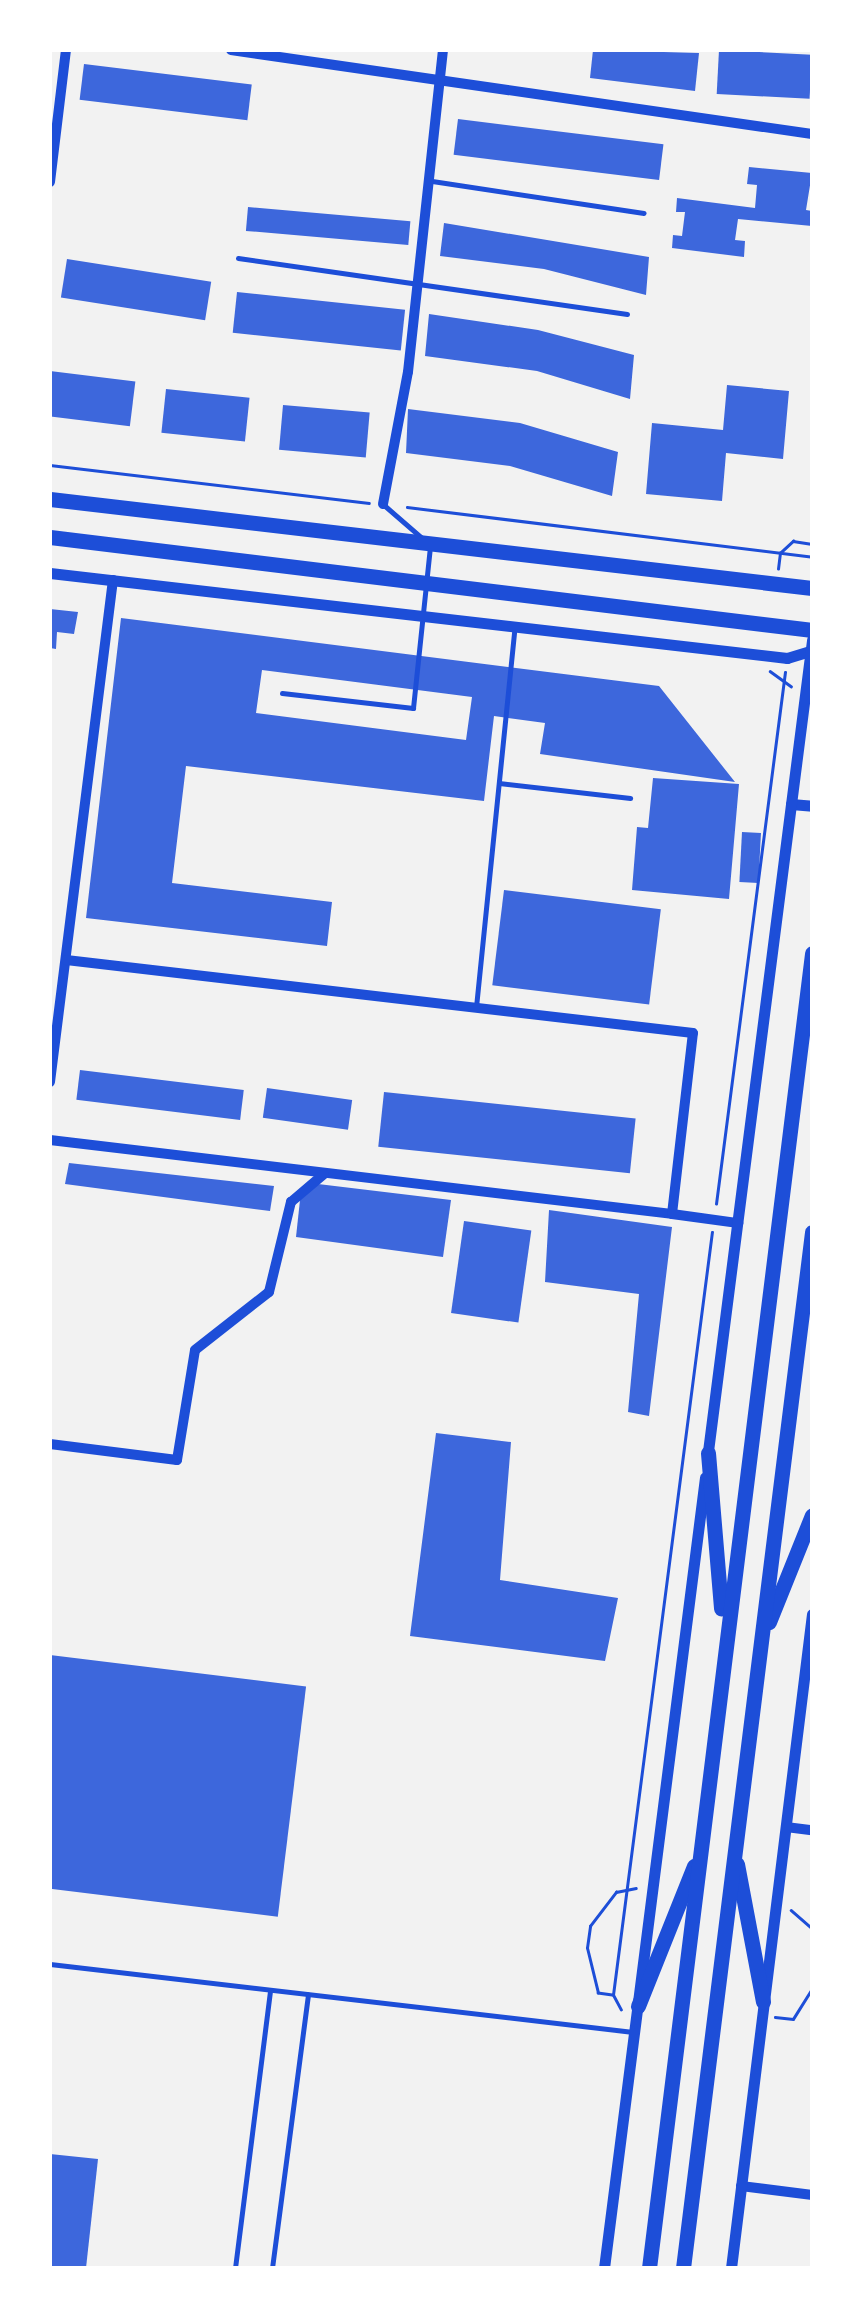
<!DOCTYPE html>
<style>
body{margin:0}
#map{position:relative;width:862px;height:2318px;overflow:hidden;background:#f2f2f2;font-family:"PT Sans",sans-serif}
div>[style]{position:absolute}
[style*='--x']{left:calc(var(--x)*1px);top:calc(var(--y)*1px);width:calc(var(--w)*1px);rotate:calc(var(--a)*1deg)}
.building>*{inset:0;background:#3d67dc;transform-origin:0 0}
.path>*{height:2.5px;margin:-1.25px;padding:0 1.25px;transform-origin:1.25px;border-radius:1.25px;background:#1d4ed8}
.service>*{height:5px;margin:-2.5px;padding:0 2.5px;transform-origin:2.5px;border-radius:2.5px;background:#1d4ed8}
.minor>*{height:10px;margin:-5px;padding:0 5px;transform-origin:5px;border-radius:5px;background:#1d4ed8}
.tertiary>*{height:11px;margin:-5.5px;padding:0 5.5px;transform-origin:5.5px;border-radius:5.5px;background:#1d4ed8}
.primary>*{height:15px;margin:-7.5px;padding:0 7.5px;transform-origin:7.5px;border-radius:7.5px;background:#1d4ed8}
.trunk>*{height:15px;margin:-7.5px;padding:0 7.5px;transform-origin:7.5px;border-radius:7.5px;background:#1d4ed8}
span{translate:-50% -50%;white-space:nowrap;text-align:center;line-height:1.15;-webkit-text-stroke:9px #fff;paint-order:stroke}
.frame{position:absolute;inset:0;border:52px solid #fff;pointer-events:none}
</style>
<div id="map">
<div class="building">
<div style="clip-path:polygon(593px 50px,699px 53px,695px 91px,590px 78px)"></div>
<div style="left:719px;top:50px;width:93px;height:44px;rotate:3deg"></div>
<div style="left:84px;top:64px;width:169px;height:36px;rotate:7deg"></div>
<div style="left:458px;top:119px;width:207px;height:36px;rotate:7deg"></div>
<div style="clip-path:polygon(749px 167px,812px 173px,806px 210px,812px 211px,812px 226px,738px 219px,735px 240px,745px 241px,744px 257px,672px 248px,673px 235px,682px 236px,685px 212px,676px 212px,677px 198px,755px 208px,757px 185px,747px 184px)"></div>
<div style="left:248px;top:207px;width:163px;height:24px;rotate:5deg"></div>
<div style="clip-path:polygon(444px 223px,649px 257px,646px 295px,544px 269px,440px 256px)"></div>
<div style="left:67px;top:259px;width:146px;height:39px;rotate:9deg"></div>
<div style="left:237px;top:292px;width:169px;height:41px;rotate:6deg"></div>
<div style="clip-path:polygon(429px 314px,538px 330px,634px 355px,630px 399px,537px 371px,425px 356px)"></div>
<div style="left:50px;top:371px;width:86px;height:45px;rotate:7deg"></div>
<div style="clip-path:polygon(727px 385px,789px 391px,783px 459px,726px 453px,722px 501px,646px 494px,652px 423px,723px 430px)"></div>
<div style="left:166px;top:389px;width:84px;height:44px;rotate:6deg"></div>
<div style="left:283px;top:405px;width:87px;height:45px;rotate:5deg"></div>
<div style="clip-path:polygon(408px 409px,520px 423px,618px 452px,612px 496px,510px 466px,406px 453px)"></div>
<div style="clip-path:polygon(50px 609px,78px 612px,74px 634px,57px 632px,56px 649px,50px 648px)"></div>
<div style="clip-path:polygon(evenodd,121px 618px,659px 686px,735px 782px,540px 754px,545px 723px,494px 716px,484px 801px,186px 766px,172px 883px,332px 902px,327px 946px,86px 918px,121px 618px,262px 670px,472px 697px,466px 740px,256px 713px,262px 670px)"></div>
<div style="clip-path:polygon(653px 778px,739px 784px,729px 899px,632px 890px,637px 827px,648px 828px)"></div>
<div style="left:742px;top:832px;width:19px;height:50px;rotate:3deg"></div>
<div style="left:504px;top:890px;width:158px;height:96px;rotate:7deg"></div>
<div style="left:80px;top:1070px;width:165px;height:30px;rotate:7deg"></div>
<div style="left:267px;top:1088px;width:86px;height:30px;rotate:8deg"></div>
<div style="left:384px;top:1092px;width:253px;height:55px;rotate:6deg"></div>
<div style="clip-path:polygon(69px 1163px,274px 1186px,270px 1211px,65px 1184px)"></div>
<div style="clip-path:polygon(318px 1184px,451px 1200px,443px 1257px,296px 1237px,300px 1200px)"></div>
<div style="clip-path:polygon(549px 1210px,672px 1227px,649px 1416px,628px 1412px,639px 1294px,545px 1282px)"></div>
<div style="left:464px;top:1221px;width:68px;height:93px;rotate:8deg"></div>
<div style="clip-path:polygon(436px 1433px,511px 1442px,500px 1580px,618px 1598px,605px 1661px,410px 1636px)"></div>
<div style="left:50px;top:1655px;width:258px;height:232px;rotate:7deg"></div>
<div style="clip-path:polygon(50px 2154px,98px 2159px,86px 2268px,50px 2268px)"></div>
</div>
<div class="path">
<div style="--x:50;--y:465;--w:321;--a:6.8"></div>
<div style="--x:407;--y:507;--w:408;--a:7"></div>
<div style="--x:778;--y:569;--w:16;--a:-83"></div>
<div style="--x:780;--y:553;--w:18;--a:-43"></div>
<div style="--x:793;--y:541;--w:19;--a:9"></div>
<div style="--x:770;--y:671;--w:26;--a:36"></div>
<div style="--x:716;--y:1204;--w:536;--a:-82.61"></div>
<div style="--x:791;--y:1910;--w:28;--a:41"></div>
<div style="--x:612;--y:1995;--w:14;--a:-172"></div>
<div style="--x:598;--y:1993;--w:46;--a:-103.7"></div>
<div style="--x:587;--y:1948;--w:22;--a:-82"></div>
<div style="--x:590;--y:1926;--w:43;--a:-52.6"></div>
<div style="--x:616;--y:1892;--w:20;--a:-11"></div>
<div style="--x:621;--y:2010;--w:17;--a:-118"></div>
<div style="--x:613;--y:1995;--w:769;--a:-82.61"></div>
<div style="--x:775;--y:2017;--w:18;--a:6"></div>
<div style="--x:793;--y:2019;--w:36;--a:-58"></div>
</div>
<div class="service">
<div style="--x:432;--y:181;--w:214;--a:8.6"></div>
<div style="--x:238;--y:258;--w:393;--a:8.2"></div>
<div style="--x:385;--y:506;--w:49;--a:40.9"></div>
<div style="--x:282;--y:693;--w:132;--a:6.5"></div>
<div style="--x:413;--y:708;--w:163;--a:-84"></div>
<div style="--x:499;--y:783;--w:132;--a:6.5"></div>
<div style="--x:476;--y:1007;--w:379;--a:-84.2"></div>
<div style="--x:50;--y:1964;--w:587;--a:6.65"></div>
<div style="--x:235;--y:2268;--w:280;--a:-82.8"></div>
<div style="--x:272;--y:2268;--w:276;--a:-82.5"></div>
</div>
<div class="minor">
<div style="--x:231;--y:50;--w:587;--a:8.23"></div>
<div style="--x:50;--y:182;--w:133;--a:-83.1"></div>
<div style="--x:383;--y:504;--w:134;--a:-79.3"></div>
<div style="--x:408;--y:372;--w:324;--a:-83.8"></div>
<div style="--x:50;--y:1082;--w:506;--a:-82.85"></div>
<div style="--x:50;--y:1140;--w:626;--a:6.78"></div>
<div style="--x:672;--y:1214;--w:182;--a:-83.4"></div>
<div style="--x:693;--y:1033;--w:631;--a:-173.36"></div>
<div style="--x:672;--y:1214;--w:67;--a:7.8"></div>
<div style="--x:50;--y:1444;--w:128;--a:7.2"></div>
<div style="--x:177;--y:1460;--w:111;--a:-80.7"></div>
<div style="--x:195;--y:1350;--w:94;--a:-38.1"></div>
<div style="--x:269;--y:1292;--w:93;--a:-76.3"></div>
<div style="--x:291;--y:1202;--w:43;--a:-40.3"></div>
<div style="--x:786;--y:1827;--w:26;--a:7"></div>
<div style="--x:741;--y:2186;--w:72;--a:7.2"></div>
</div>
<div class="tertiary">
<div style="--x:50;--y:573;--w:742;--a:6.58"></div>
<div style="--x:787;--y:658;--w:24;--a:-17"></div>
<div style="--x:791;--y:804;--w:21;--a:5"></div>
<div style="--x:707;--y:1459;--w:826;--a:-82.69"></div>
<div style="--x:604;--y:2268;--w:797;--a:-82.72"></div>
<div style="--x:731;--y:2268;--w:659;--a:-82.94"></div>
</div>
<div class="primary">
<div style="--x:50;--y:499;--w:767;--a:6.66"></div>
<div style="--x:50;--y:537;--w:768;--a:6.96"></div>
</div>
<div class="trunk">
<div style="--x:708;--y:1453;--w:156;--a:85.2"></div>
<div style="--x:769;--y:1622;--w:115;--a:-68.1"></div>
<div style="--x:737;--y:1864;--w:140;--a:79.3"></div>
<div style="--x:638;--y:2006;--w:151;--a:-68.2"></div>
<div style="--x:649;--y:2268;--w:1325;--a:-82.93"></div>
<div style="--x:683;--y:2268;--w:1044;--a:-82.9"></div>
</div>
<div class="frame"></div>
</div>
